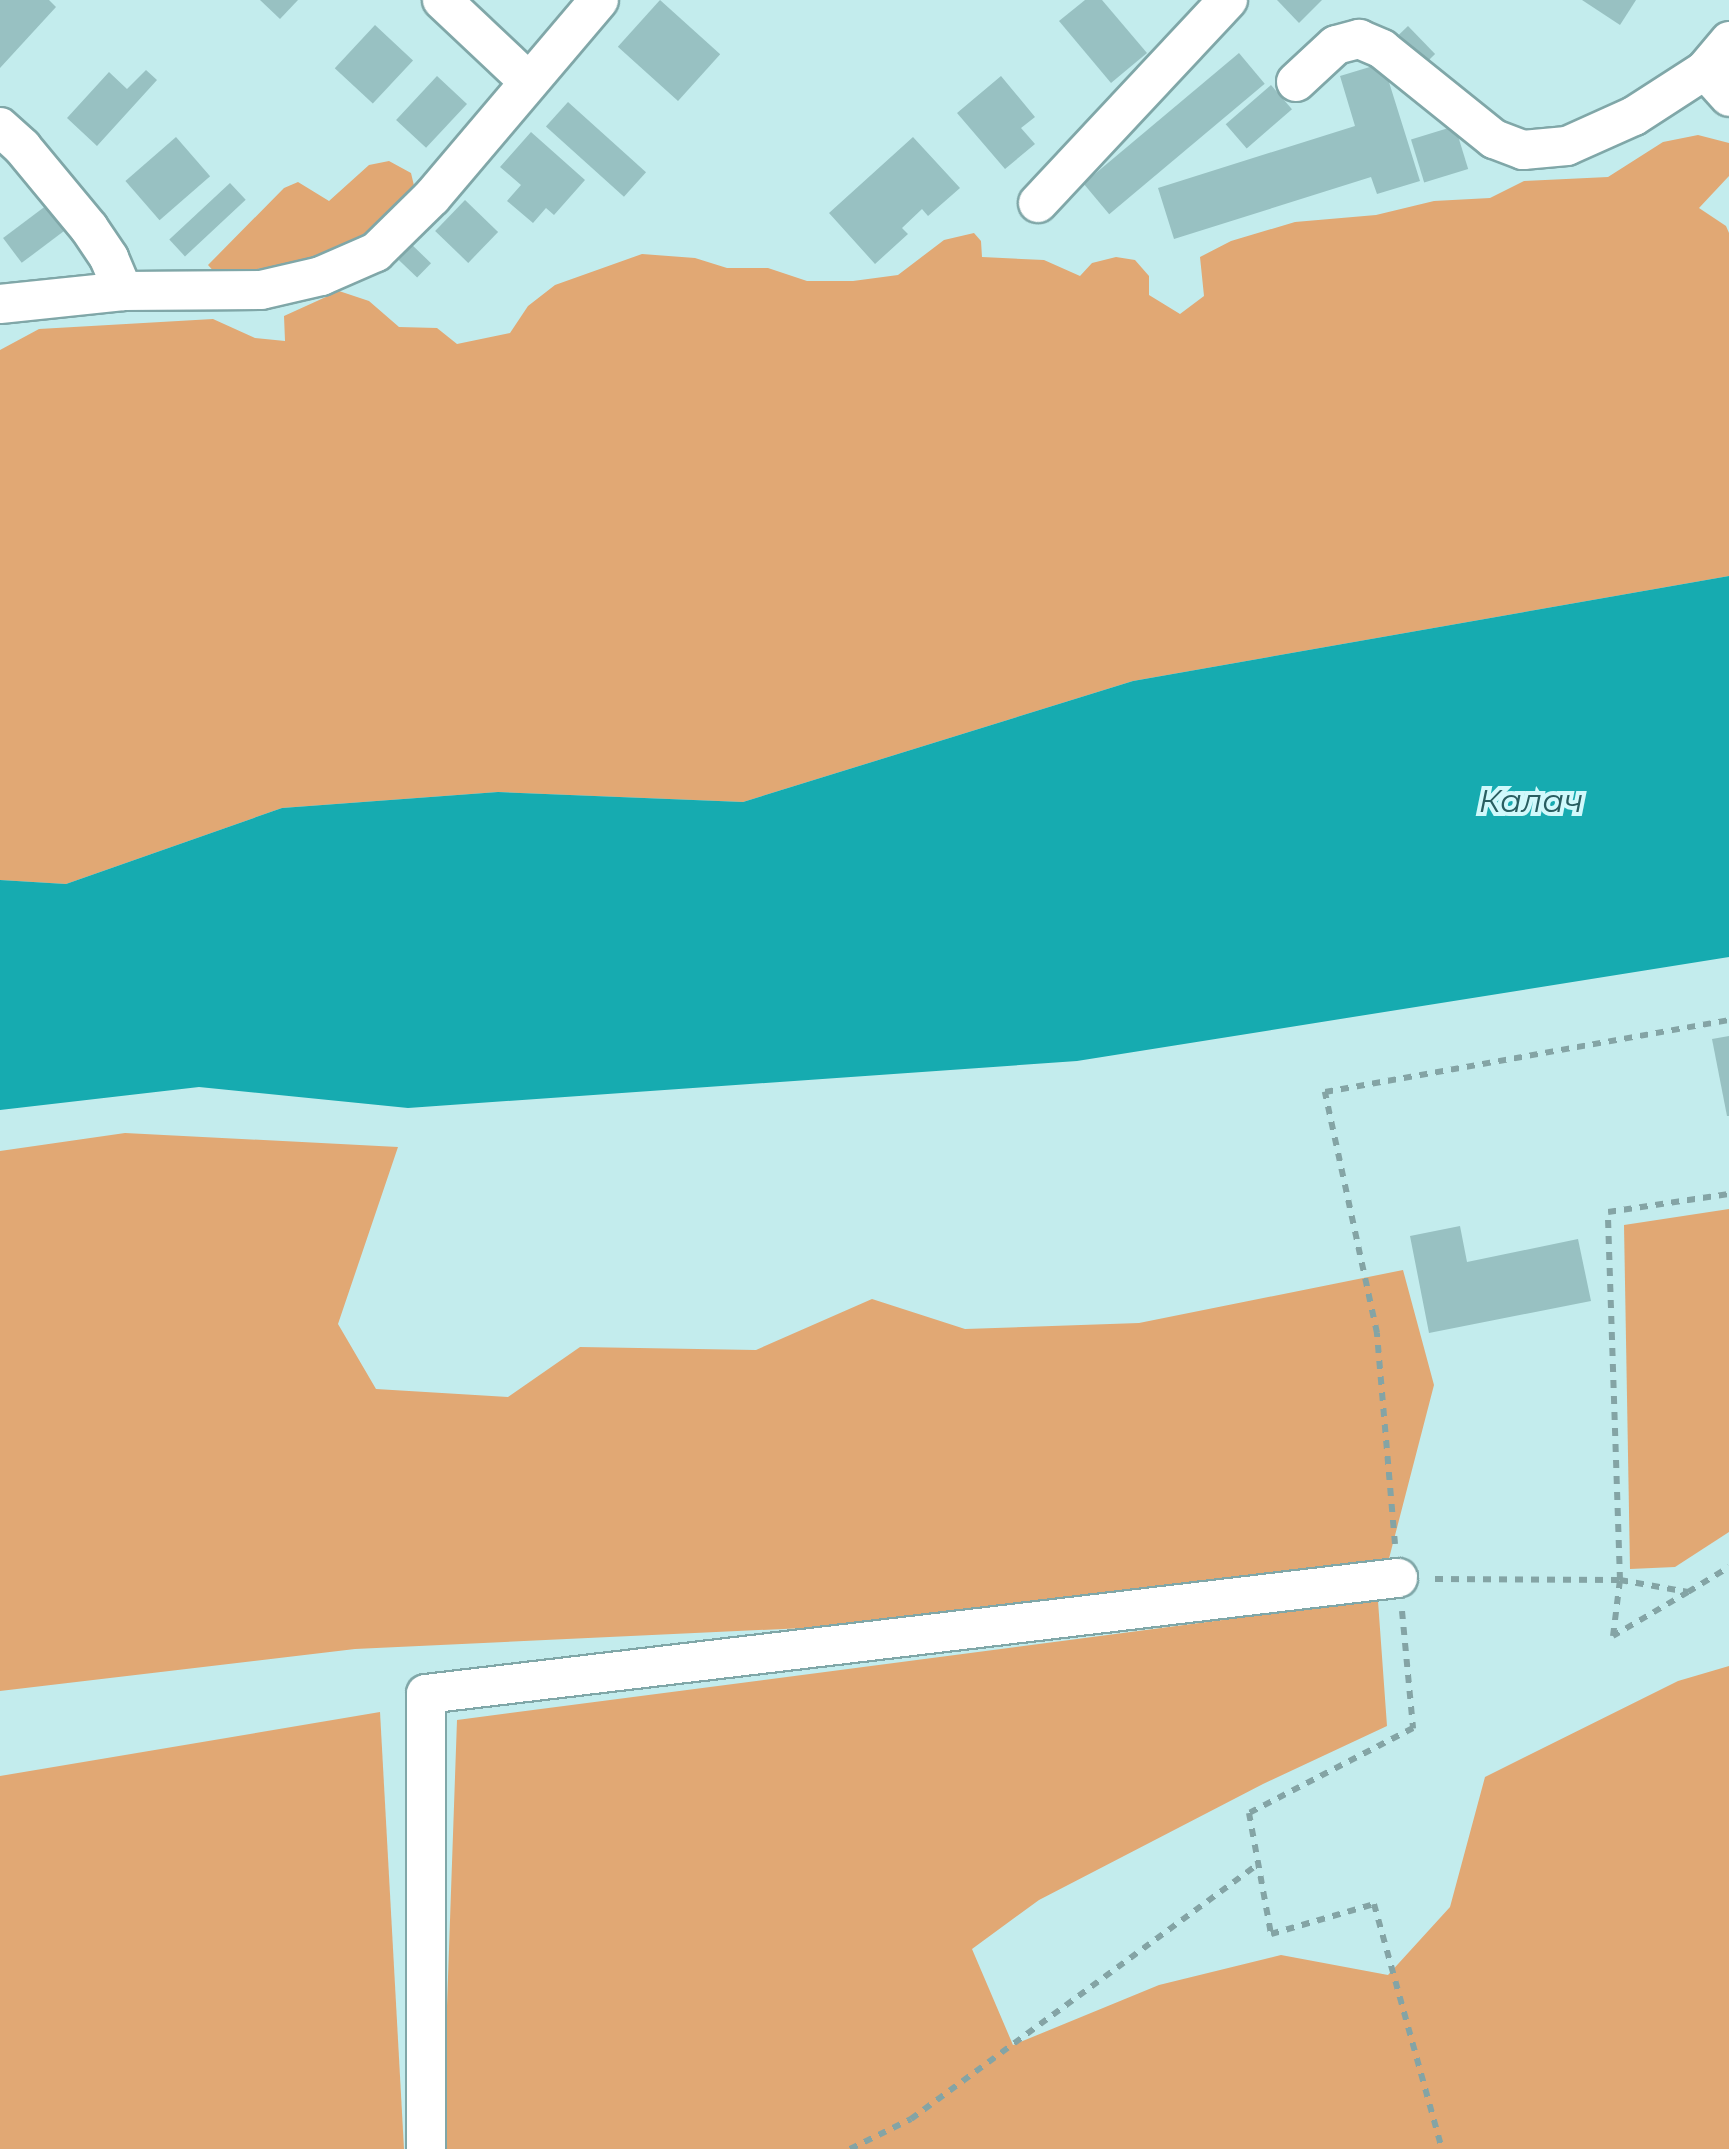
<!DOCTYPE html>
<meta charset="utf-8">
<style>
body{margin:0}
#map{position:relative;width:1729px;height:2149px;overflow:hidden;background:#c3eced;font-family:Montserrat,sans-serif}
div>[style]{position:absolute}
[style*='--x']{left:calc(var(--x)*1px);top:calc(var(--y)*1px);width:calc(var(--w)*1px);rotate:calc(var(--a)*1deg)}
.green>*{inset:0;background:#e1a874}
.water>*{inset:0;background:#16abb0}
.building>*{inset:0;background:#98c1c2;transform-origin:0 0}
.path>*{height:6px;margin-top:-3px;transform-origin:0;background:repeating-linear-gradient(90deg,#84a4a5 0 8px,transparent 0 16px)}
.roads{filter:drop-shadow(2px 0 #80a7a8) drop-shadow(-2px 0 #80a7a8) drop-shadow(0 2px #80a7a8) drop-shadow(0 -2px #80a7a8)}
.minor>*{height:38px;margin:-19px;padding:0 19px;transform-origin:19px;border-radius:19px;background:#fff}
span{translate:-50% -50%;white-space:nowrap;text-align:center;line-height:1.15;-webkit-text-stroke:8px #d0f9fb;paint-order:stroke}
.water-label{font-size:32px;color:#295e60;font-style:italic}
</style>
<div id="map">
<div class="green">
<div style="clip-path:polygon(1698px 135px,1729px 143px,1729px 176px,1699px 208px,1726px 226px,1729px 233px,1729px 576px,1133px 681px,743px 802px,498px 792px,282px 808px,66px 884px,0 880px,0 350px,39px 329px,213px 319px,255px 338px,285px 341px,284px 316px,339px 291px,369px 301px,399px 327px,437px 328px,457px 344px,510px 333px,528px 306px,555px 285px,642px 254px,695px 258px,727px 268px,768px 268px,807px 281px,853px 281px,898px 275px,944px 240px,974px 233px,981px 241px,982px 257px,1044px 260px,1080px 276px,1092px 263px,1116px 257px,1135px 260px,1149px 276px,1149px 295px,1180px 314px,1204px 296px,1200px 257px,1231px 241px,1295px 222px,1376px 215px,1434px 201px,1490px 198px,1524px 181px,1608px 177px,1663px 142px)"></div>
<div style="clip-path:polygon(389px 161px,411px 173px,416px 194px,365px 240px,305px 262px,217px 275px,208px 265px,284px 188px,298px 182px,329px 201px,369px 165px)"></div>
<div style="clip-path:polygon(125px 1133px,398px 1147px,338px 1324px,376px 1389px,508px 1397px,580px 1347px,756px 1350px,872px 1299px,965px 1329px,1139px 1323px,1403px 1270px,1434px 1385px,1378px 1601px,1387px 1726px,1263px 1784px,1039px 1900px,972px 1949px,1013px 2045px,1159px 1985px,1281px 1955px,1388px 1975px,1450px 1907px,1485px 1777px,1678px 1681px,1729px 1666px,1729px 2149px,442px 2149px,457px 1720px,1360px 1602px,355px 1649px,0 1691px,0 1151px)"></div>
<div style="clip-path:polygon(1729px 1209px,1729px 1532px,1675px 1567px,1630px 1569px,1624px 1225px)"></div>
<div style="clip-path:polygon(380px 1712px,404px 2149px,0 2149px,0 1776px)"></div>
</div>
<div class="water">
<div style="clip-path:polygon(1729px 576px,1729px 957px,1077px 1061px,408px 1108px,199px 1087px,0 1110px,0 880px,66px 884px,282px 808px,498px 792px,743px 802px,1133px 681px)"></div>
</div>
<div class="building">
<div style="clip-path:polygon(0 0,49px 0,56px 7px,0 68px)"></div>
<div style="clip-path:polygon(260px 0,298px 0,280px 19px)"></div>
<div style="left:660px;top:0;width:81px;height:63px;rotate:42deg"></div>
<div style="clip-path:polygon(1085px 0,1102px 0,1147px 53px,1111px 83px,1059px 21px)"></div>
<div style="clip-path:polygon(1277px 0,1322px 0,1299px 23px)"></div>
<div style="clip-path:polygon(1582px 0,1636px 0,1620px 25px)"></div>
<div style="left:375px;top:25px;width:52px;height:59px;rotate:43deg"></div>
<div style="left:1408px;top:26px;width:39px;height:21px;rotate:46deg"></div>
<div style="left:1239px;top:53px;width:40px;height:203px;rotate:50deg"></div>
<div style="clip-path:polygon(1383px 63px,1420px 181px,1377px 194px,1371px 177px,1174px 239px,1158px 188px,1355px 126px,1340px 76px)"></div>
<div style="clip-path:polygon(146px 70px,157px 80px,97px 146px,67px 118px,109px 72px,127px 89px)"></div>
<div style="left:437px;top:76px;width:41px;height:60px;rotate:43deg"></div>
<div style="clip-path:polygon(1001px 76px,1035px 117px,1021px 128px,1035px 144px,1005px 169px,957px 113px)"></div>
<div style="left:1271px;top:85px;width:32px;height:60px;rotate:49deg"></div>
<div style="left:568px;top:102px;width:105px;height:33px;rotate:42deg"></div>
<div style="left:1455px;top:126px;width:45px;height:46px;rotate:73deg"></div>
<div style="clip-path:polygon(531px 132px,585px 180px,554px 215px,546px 208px,533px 223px,507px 201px,521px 185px,500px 167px)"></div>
<div style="left:176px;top:137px;width:52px;height:67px;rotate:49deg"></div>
<div style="clip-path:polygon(913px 137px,960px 188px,928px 216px,922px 209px,902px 228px,908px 234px,875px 264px,829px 213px)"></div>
<div style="left:230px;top:183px;width:23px;height:83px;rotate:47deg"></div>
<div style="left:465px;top:200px;width:46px;height:43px;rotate:44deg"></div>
<div style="left:51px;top:202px;width:31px;height:60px;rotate:53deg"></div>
<div style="left:408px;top:241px;width:32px;height:20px;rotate:44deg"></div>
<div style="clip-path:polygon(1729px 1036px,1729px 1116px,1727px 1116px,1712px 1039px)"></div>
<div style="clip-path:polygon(1460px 1226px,1467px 1262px,1578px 1239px,1591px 1301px,1429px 1333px,1410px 1236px)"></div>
</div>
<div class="path">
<div style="--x:1395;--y:1544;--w:212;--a:-94.9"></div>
<div style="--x:1377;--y:1333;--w:247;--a:-102.2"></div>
<div style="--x:1325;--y:1092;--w:410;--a:-10.1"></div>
<div style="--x:1435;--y:1579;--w:185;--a:0.3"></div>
<div style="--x:1620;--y:1580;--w:69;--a:10"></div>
<div style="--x:1688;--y:1592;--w:48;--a:-31.4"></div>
<div style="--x:1688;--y:1592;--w:87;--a:149.6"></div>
<div style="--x:1613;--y:1636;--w:56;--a:-82.9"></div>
<div style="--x:1620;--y:1580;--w:368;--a:-91.9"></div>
<div style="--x:1608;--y:1212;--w:122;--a:-8.5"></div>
<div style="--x:1402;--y:1611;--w:118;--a:84.6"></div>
<div style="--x:1413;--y:1728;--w:185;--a:152.6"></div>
<div style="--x:1249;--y:1813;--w:123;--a:79.7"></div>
<div style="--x:1271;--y:1934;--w:107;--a:-16.2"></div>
<div style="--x:1374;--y:1904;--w:254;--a:74.5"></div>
<div style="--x:850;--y:2149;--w:68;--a:-26.2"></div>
<div style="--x:911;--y:2119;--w:431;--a:-36.3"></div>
</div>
<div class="roads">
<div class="minor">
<div style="--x:442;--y:0;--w:117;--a:43.3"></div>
<div style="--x:1705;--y:70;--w:36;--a:48"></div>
<div style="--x:1296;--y:82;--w:54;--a:-42.8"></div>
<div style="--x:1336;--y:45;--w:24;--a:-15"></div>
<div style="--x:1359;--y:39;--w:25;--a:23"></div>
<div style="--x:1382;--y:49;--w:144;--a:38.8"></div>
<div style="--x:1494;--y:139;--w:31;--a:21"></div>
<div style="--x:1523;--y:150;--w:44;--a:-5.2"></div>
<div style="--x:1567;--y:146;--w:73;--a:-24.1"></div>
<div style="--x:1634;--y:116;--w:85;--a:-32.9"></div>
<div style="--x:1705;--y:70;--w:38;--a:-50"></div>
<div style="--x:0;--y:127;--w:30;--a:42"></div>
<div style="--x:22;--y:147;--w:105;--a:50.4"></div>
<div style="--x:89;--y:228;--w:36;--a:56"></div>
<div style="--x:109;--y:258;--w:36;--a:67"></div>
<div style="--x:1038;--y:203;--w:278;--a:-46.9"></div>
<div style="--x:0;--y:304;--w:124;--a:-6"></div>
<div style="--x:123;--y:291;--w:138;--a:-0.4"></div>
<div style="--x:261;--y:290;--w:62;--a:-13.1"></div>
<div style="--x:321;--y:276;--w:60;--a:-23.6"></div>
<div style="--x:376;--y:252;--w:78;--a:-44.5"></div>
<div style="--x:432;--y:197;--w:258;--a:-49.7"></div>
<div style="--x:426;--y:2149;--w:455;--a:-90"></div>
<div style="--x:426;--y:1694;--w:979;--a:-6.81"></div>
</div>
</div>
<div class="water-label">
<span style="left:1531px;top:801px">Калач</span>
</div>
</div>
